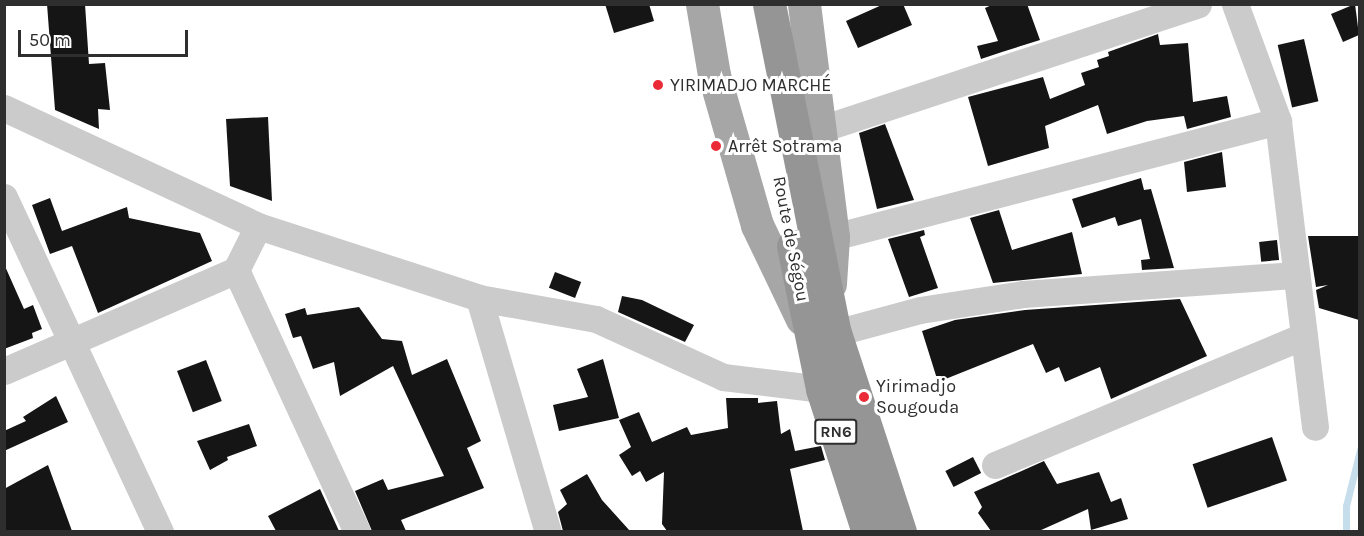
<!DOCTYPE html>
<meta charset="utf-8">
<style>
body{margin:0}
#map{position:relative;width:1364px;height:536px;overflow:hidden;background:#fff;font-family:Karla,sans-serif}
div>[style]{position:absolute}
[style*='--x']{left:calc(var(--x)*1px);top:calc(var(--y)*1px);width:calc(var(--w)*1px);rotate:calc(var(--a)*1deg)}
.stream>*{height:7px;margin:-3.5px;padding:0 3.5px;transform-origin:3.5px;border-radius:3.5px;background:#c6ddec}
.building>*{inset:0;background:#151515;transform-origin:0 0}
.minor>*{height:27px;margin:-13.5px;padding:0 13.5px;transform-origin:13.5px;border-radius:13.5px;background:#cbcbcb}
.major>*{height:33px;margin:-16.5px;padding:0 16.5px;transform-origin:16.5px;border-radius:16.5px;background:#a6a6a6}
.highway>*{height:33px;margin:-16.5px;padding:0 16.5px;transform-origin:16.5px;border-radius:16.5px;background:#959595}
.dots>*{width:16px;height:16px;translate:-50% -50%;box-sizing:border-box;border:3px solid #fff;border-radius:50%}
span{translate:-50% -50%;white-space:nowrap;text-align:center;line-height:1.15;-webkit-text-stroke:6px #fff;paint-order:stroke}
.shield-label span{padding:2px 4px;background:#fff;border:2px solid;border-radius:4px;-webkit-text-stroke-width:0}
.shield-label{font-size:16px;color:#2e2e2e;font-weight:700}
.poi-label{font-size:18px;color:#2e2e2e}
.left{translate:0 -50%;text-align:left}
.street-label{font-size:18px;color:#2e2e2e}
.frame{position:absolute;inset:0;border:6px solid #2e2e2e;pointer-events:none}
.scale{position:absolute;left:18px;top:30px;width:170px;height:27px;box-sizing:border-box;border:3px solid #2e2e2e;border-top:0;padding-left:8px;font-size:18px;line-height:21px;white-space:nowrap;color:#2e2e2e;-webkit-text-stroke:4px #fff;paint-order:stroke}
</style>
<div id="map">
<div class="stream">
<div style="--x:1346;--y:532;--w:26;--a:-90"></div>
<div style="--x:1346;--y:506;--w:58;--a:-76"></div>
</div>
<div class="building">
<div style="clip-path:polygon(47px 4px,85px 4px,89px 64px,105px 63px,110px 110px,98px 109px,99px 129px,55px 110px)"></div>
<div style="clip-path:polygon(605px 4px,649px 4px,654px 21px,614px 33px)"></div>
<div style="clip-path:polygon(884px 4px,903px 4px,912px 25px,858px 48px,846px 21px)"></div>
<div style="clip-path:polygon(994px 4px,1027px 4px,1040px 40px,1002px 52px,1001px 48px,1002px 52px,981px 59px,977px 46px,998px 41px,985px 8px)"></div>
<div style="clip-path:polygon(1355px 4px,1359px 35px,1343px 42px,1331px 14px)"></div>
<div style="clip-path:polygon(1158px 34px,1160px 45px,1188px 43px,1193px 102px,1227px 96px,1231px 117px,1187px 129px,1184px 116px,1147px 121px,1107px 134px,1098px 105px,1045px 126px,1049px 148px,988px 166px,968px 97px,1043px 77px,1050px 99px,1085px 85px,1081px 73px,1099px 67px,1097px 60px,1109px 56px,1108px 52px)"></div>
<div style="left:1304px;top:39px;width:64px;height:27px;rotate:77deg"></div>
<div style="clip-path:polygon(268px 117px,272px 201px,230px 186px,226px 119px)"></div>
<div style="clip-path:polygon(885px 124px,914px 200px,877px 209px,859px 133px)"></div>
<div style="clip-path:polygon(1222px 152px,1226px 187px,1187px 192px,1184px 162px)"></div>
<div style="clip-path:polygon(1141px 178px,1144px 190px,1151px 189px,1174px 268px,1142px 270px,1141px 260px,1150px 259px,1141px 219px,1118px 226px,1115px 217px,1082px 228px,1072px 199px)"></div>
<div style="clip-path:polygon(50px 198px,62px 231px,127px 207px,129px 218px,200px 233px,212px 261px,98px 313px,72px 246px,50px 254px,32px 205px)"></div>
<div style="clip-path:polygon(999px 210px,1012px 250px,1072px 232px,1082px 274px,993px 283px,970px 218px)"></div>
<div style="clip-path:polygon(924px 230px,925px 235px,920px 237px,938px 288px,909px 297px,888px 239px)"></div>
<div style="clip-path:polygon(1308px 236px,1359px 236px,1359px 320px,1319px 308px,1316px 290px,1328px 285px,1316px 287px)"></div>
<div style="left:1277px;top:240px;width:20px;height:18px;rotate:84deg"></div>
<div style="clip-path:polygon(4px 264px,24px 309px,33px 305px,42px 329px,32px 333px,33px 338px,4px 349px)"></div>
<div style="left:555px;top:272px;width:28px;height:17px;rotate:21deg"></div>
<div style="clip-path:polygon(622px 296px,642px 300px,694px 325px,685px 342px,618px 312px)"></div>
<div style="clip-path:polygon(1180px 299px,1207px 356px,1111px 399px,1100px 367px,1065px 382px,1059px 367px,1046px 373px,1033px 344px,938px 382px,922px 331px,955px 320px,1025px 310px)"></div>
<div style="clip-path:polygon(359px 307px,382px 339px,402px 341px,412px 375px,447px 359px,481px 441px,467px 448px,484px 488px,401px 520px,406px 531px,372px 531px,355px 491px,383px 479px,388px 490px,444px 476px,393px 366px,340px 396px,334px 362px,313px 369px,301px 336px,293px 338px,285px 314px,305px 308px,307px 315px)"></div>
<div style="clip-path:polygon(603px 359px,619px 418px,559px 431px,553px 405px,588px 397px,577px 369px)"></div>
<div style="left:206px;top:360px;width:44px;height:31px;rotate:69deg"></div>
<div style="clip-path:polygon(56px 396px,68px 422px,4px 451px,4px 431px,26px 421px,23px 417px)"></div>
<div style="clip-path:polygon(726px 398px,758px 398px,758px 403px,777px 401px,781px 434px,790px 429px,795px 451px,821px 446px,825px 460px,790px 469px,803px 531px,667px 531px,662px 524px,664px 472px,646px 482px,640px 471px,632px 476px,619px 455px,631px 447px,619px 420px,639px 412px,652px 442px,687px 427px,691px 435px,728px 428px)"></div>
<div style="clip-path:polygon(249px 424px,257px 446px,227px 457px,228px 460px,210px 470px,197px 441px)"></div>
<div style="left:1272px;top:437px;width:46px;height:84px;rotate:71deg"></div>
<div style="left:973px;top:457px;width:18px;height:31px;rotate:63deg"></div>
<div style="clip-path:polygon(1044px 461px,1057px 484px,1099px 472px,1111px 502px,1121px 498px,1128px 519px,1091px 530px,1088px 509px,1039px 531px,991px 531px,978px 513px,982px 507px,974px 492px)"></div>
<div style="clip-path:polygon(48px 465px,72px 531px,4px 531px,4px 489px)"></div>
<div style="clip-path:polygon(587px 474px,602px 500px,630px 531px,563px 531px,558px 512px,567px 504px,560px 490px)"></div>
<div style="clip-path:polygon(320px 489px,339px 531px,276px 531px,268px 516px)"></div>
</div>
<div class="minor">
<div style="--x:1235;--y:4;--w:125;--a:69.8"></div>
<div style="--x:1278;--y:121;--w:308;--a:83.1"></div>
<div style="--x:4;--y:108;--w:280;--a:24.9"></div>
<div style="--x:258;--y:226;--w:232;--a:18"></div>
<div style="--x:479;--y:298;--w:119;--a:10.2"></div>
<div style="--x:596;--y:319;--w:140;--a:24.5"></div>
<div style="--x:723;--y:377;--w:100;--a:6.9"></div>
<div style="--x:821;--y:129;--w:397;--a:-18.3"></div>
<div style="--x:4;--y:197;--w:370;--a:65"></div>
<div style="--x:833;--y:237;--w:460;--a:-14.6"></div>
<div style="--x:236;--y:270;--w:289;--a:65.2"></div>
<div style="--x:479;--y:298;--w:244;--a:73.6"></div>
<div style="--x:835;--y:333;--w:88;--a:-15.1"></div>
<div style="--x:920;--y:310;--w:104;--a:-8.8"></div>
<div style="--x:1023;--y:294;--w:274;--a:-4"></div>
<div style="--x:4;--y:371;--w:253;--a:-23.5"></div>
<div style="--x:236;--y:270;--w:49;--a:-63.4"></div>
<div style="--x:995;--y:465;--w:335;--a:-22.7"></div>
</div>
<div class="major">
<div style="--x:702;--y:4;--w:72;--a:80.4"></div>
<div style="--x:714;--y:75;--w:156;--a:74"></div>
<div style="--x:757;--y:225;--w:104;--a:64.4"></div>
<div style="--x:804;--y:4;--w:235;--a:82.9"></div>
<div style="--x:833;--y:237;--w:47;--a:93.7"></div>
</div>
<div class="highway">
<div style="--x:769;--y:4;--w:336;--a:78.7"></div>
<div style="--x:835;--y:333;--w:209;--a:71.9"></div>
<div style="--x:793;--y:246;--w:146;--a:78.5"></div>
<div style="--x:822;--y:389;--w:150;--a:72.2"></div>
</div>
<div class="dots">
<div style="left:658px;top:85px;background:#eb2a37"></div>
<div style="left:716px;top:146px;background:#eb2a37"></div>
<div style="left:864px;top:397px;background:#eb2a37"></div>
</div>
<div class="shield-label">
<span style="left:836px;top:432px">RN6</span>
</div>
<div class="poi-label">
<span class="left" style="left:670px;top:85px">YIRIMADJO MARCHÉ</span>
<span class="left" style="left:728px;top:146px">Arrêt Sotrama</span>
<span class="left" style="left:876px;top:397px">Yirimadjo<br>Sougouda</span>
</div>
<div class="street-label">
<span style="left:791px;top:239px;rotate:79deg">Route de Ségou</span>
</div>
<div class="frame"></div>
<div class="scale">50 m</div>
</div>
